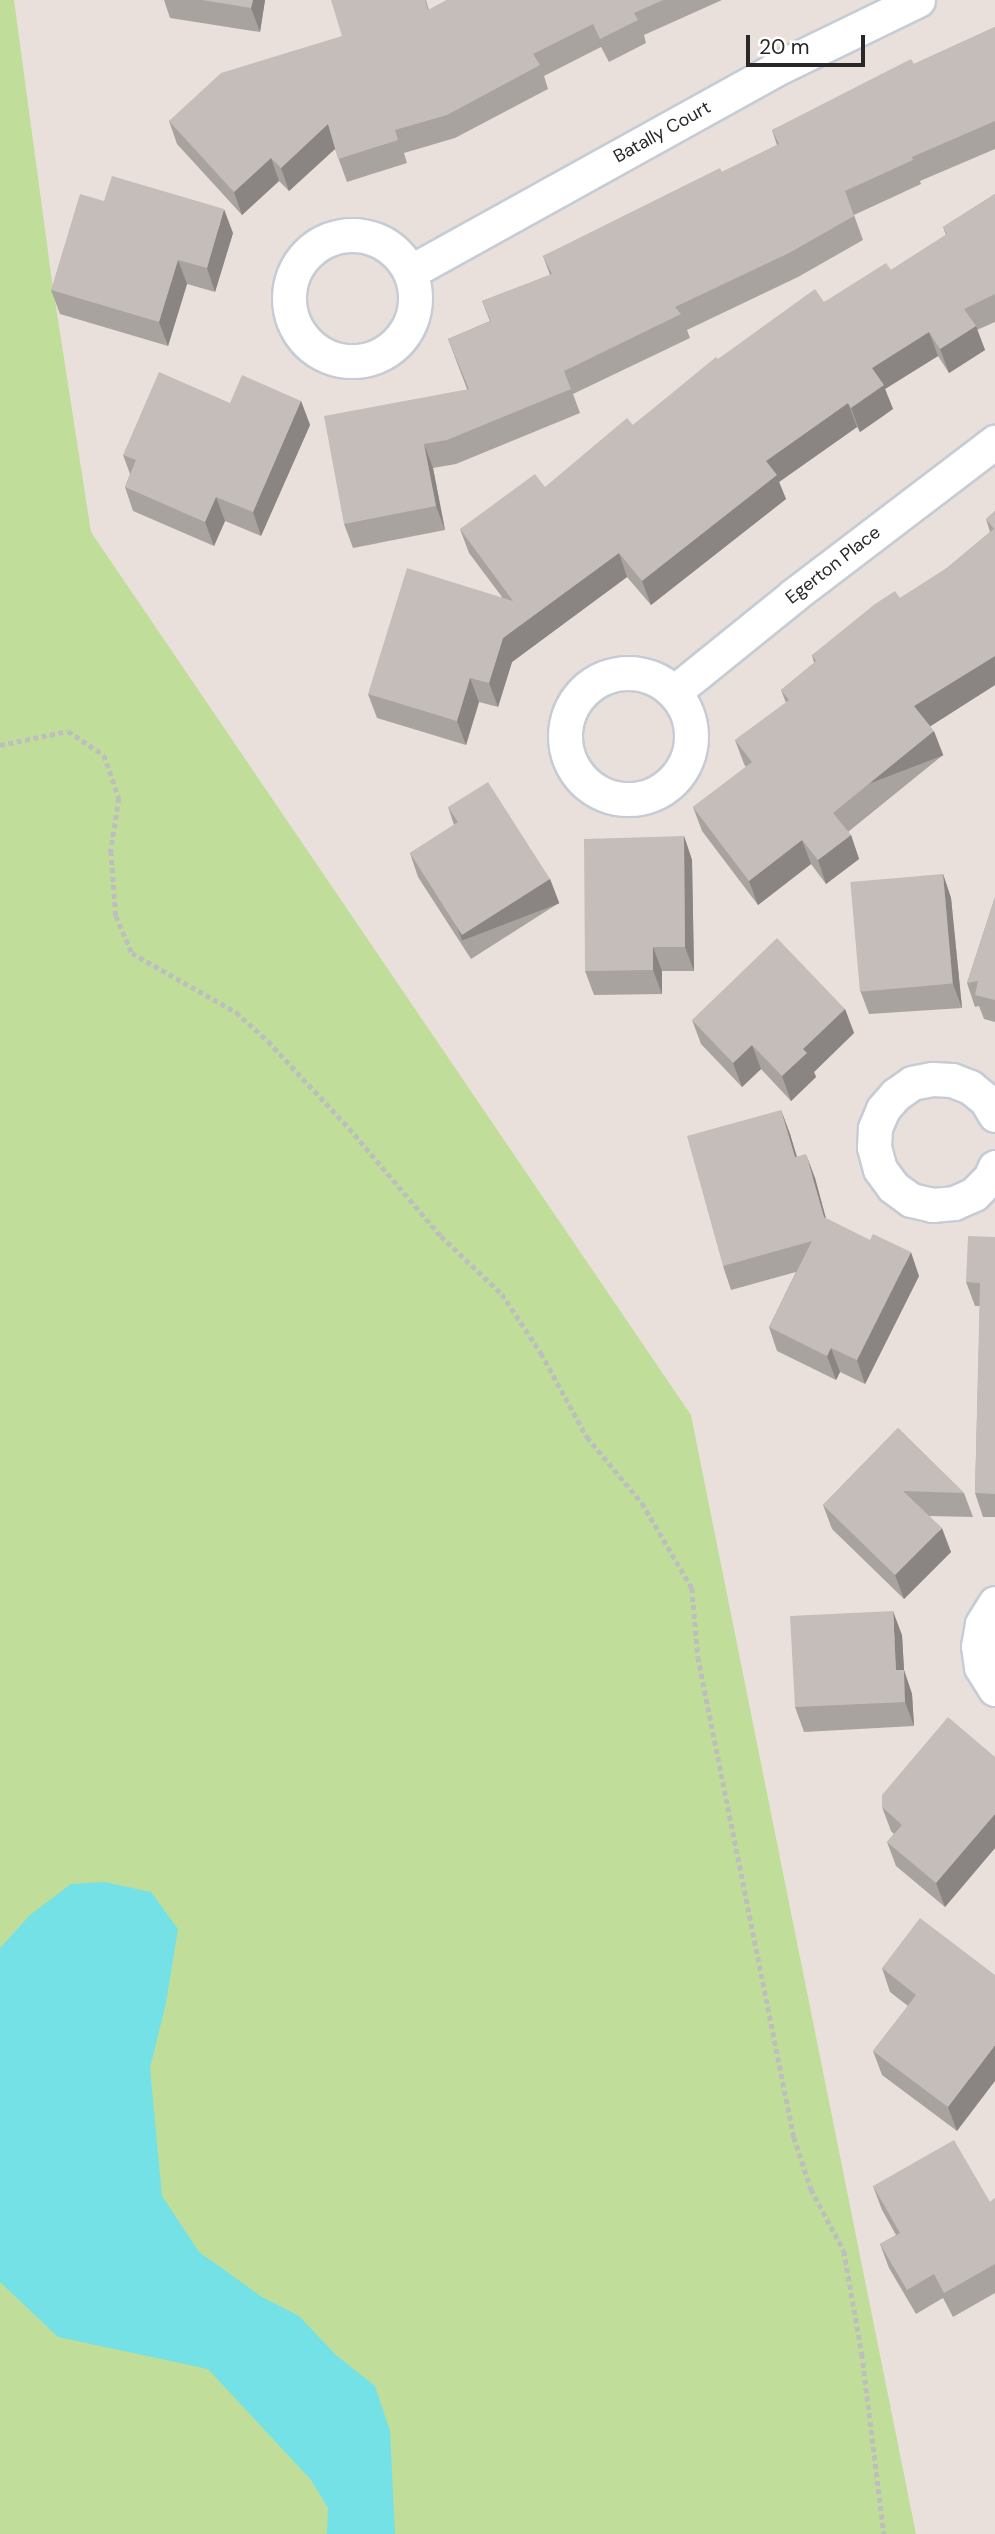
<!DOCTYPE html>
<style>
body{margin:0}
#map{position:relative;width:995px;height:2534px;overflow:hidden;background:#eae0db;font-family:"DM Sans",sans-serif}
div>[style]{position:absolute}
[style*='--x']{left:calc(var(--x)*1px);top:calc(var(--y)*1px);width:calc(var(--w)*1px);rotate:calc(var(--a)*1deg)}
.green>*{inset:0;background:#c0de9a}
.water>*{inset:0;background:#73e1e6}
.path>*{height:4.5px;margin-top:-2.25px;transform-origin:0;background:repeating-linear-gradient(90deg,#bebebe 0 5px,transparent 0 8.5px)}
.roads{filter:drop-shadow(2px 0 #c6ccd5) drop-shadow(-2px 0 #c6ccd5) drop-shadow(0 2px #c6ccd5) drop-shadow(0 -2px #c6ccd5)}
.minor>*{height:33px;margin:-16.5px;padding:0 16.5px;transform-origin:16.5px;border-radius:16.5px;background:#fff}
.minor>.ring{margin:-16.5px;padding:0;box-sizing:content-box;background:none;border:33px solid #fff;border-radius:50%}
.wall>*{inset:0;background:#a9a3a0}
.shaded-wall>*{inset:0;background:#8a8482;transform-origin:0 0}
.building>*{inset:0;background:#c5bdba;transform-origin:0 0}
span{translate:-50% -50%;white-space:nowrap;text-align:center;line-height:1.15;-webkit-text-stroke:7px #fff;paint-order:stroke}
.street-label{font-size:18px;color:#282828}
.scale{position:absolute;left:746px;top:35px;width:119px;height:32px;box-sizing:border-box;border:4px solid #282828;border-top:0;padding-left:9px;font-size:21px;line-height:24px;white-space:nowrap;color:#282828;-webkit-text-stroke:5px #fff;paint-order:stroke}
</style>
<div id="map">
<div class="green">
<div style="clip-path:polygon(0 0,14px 0,52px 281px,91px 532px,691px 1415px,916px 2534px,0 2534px)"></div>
</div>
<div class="water">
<div style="clip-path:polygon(104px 1882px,151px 1892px,178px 1929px,166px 2003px,150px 2068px,162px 2196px,199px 2252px,262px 2297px,299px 2316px,336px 2355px,375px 2386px,390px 2431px,395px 2534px,327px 2534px,328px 2508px,311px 2480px,208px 2369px,58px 2337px,0 2282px,0 1948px,30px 1915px,71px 1884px)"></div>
</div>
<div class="path">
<div style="--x:0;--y:745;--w:69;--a:-11.6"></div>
<div style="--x:68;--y:731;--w:43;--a:33.7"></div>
<div style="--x:104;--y:755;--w:46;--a:70.8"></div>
<div style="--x:119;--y:798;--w:54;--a:98.6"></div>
<div style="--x:111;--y:851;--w:65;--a:85.6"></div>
<div style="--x:116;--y:916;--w:40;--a:66.6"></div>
<div style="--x:132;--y:953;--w:120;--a:29.6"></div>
<div style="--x:236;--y:1012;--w:43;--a:42.2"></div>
<div style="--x:268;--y:1041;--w:119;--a:47"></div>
<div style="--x:349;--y:1128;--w:142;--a:49.6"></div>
<div style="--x:441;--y:1236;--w:84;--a:43.6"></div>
<div style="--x:502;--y:1294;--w:71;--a:56.5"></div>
<div style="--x:541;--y:1353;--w:96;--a:61.3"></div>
<div style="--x:587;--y:1437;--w:86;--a:50.2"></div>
<div style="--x:642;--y:1503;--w:99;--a:59.5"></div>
<div style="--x:692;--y:1588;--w:69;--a:85"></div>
<div style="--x:698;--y:1657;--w:490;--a:78.7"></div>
<div style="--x:794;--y:2137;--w:55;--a:71.9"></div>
<div style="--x:811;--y:2189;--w:70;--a:62"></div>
<div style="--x:844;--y:2251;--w:105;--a:80.1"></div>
<div style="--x:862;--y:2354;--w:181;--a:83"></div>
</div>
<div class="roads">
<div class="minor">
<div class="ring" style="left:289px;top:235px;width:93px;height:93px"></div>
<div style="--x:410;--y:272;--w:416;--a:-29"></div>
<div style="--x:774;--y:70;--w:160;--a:-25.9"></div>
<div class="ring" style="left:565px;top:673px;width:93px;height:93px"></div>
<div style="--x:674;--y:692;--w:154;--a:-38.9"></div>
<div style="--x:794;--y:595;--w:253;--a:-37.3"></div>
<div style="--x:995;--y:1115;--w:17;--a:-121"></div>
<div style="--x:986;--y:1100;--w:21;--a:-141"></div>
<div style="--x:970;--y:1087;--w:19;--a:-159"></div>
<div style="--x:952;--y:1080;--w:20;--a:-177"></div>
<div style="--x:932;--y:1079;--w:20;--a:169"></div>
<div style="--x:912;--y:1083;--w:19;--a:145"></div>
<div style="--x:896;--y:1094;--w:20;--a:131"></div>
<div style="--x:883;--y:1109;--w:21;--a:113"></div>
<div style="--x:875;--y:1128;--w:19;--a:93"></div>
<div style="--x:874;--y:1147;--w:23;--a:75"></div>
<div style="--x:880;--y:1169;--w:22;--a:54"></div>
<div style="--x:893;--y:1187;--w:22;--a:36"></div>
<div style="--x:911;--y:1200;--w:22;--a:13"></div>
<div style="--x:932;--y:1205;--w:22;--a:-5"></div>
<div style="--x:954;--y:1203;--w:22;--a:-24"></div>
<div style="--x:974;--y:1194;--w:23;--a:-45"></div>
<div style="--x:990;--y:1178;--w:12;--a:-66"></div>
<div style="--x:995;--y:1603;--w:25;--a:122"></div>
<div style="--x:982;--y:1624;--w:22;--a:100"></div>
<div style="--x:978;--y:1646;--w:21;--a:82"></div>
<div style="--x:981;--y:1667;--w:26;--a:58"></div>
</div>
</div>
<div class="wall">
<div style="clip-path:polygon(164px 0,265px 0,260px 32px,170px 18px)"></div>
<div style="clip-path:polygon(426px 0,429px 10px,447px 0,722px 0,644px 35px,646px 43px,609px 62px,601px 47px,544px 76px,548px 89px,455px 138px,404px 153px,407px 163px,347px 182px,335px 149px,289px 191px,279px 181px,242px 215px,177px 144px,169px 121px,342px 36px)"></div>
<div style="clip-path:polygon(995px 27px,995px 149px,920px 181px,921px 184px,854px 215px,863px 240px,798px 277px,687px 330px,690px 338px,573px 394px,580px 413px,456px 464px,433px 468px,445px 530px,353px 548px,344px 524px,467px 389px,448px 339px,490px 321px,482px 301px,550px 275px,543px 256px,722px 172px,777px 145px,772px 130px,914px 64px)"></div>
<div style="clip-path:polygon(995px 194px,995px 322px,977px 330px,985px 350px,949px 373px,938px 356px,885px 389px,893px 409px,860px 432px,857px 427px,779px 482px,786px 499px,651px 605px,627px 577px,512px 662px,498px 707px,479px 702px,466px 745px,377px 718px,368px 694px,502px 597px,469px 553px,460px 529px,545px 487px,633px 425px,718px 359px,824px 302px,891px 270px,946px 235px,943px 227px)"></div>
<div style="clip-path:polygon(104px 201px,233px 233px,215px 292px,187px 284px,168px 346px,60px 314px,51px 290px)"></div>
<div style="clip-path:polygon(301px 401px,310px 425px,261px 536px,225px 521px,214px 546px,133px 511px,125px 487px,130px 474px,123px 455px,230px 403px)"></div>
<div style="clip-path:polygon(995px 511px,995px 685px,930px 726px,943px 755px,848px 832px,851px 835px,859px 859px,826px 884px,811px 864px,758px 905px,702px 831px,693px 807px,746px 767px,744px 764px,735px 740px,786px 703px,781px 690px,814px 663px,812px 655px,947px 568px,990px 532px,986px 519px)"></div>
<div style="clip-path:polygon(448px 807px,550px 879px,559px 903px,471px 959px,418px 877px,410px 853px,454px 825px)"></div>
<div style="clip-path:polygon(684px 836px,692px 860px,694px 971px,662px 971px,662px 994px,594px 995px,585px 971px)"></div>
<div style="clip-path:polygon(943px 874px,951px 898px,962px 1008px,869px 1014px,860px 990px)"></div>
<div style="clip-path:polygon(995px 897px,995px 1022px,984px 1019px,979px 1006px,975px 1007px,967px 983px)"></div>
<div style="clip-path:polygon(845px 1009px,854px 1033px,814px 1072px,816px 1077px,791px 1101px,761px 1069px,742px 1087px,701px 1044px,692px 1020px)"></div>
<div style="clip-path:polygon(781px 1110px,790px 1134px,797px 1157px,815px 1178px,826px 1219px,919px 1276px,865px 1384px,840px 1372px,836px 1380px,777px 1351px,769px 1327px,796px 1272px,731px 1290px,723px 1266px)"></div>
<div style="clip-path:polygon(995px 1237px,995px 1517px,983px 1517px,975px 1493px,980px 1306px,975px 1306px,966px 1282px)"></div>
<div style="clip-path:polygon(898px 1428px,964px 1493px,973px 1517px,929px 1516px,951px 1552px,904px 1599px,832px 1529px,823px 1505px)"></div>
<div style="clip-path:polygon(902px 1635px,904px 1670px,912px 1694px,914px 1726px,804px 1732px,795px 1707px)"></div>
<div style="clip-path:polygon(995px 1757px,995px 1848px,945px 1907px,896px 1866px,887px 1842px,894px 1834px,891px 1831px,882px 1807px)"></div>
<div style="clip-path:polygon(882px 1968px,995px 1975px,957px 2131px,882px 2075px,873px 2051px,908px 2006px,890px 1992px)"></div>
<div style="clip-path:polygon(873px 2186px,990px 2202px,995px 2198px,995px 2293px,953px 2317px,943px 2298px,916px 2314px,889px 2268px,880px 2244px,896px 2235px,882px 2210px)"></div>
</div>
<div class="shaded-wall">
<div style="clip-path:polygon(253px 0,265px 0,260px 32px,251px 8px)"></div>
<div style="clip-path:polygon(328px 124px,336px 148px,289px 191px,281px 168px)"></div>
<div style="clip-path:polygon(271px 158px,279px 181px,242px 215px,234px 192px)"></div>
<div style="clip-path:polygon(224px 209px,233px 233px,215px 292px,207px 268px)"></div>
<div style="clip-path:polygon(178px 260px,187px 284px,168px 346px,159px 322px)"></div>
<div style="clip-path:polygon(976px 326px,985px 350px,949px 373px,940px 349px)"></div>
<div style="clip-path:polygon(929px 332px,938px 356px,885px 389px,893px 409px,860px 432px,851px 408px,872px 368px)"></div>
<div style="clip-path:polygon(301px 401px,310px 425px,261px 536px,253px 512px)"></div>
<div style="clip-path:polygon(848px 403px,857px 427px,779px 482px,786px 499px,651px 605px,642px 581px,766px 461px)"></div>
<div style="clip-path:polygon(424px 444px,433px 468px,445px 530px,436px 506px)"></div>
<div style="clip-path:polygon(216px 497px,225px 521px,214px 546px,205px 522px)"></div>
<div style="clip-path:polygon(619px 553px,627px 577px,512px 662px,498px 707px,489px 683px,503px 638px)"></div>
<div style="clip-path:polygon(995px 656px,995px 685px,923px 731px,914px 706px)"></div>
<div style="clip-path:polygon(470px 678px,479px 702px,466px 745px,457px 721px)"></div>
<div style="left:934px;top:731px;width:26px;height:130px;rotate:69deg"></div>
<div style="clip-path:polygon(851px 835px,859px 859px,826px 884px,818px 860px)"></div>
<div style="clip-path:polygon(684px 836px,692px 860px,694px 971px,685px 947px)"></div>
<div style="clip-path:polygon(802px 840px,811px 864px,758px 905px,749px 881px)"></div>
<div style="clip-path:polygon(943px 874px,951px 898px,962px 1008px,953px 984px)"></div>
<div style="left:550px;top:879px;width:26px;height:104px;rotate:69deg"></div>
<div style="clip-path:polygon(653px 947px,662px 971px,662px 994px,653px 970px)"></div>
<div style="clip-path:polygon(845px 1009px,854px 1033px,814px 1072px,816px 1077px,791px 1101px,782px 1076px,803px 1049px)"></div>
<div style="clip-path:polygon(752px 1045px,761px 1069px,742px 1087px,733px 1063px)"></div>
<div style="clip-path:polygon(781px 1110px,790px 1134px,804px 1181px,795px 1157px)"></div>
<div style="clip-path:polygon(806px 1154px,815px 1178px,832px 1241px,824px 1217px)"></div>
<div style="clip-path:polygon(911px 1252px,919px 1276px,865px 1384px,857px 1360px)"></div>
<div style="clip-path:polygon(831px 1348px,840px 1372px,836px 1380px,827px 1356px)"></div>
<div style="clip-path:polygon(942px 1528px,951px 1552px,904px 1599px,895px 1575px)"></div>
<div style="clip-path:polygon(893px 1611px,902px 1635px,904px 1670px,912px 1694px,914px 1726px,905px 1702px,896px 1670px)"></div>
<div style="clip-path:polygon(995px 1814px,995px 1848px,945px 1907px,936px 1883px)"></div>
<div style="clip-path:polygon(995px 2045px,995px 2081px,957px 2131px,948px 2107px)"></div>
</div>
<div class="building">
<div style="clip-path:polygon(202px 0,253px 0,251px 8px)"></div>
<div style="clip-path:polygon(331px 0,425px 0,428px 10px,447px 0,663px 0,634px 13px,638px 20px,600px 39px,593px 24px,533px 54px,540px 65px,447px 115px,395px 130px,398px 140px,338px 159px,328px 124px,281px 168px,271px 158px,234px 192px,169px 121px,221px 73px,342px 36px)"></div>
<div style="clip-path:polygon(995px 27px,995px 121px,912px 157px,913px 160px,845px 191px,854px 216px,789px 253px,675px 307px,681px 314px,564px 371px,571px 389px,447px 440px,424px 444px,436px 506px,344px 524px,324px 416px,469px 389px,448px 339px,491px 321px,482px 301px,552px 274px,543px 256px,720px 168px,722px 172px,779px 144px,772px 130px,911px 59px,914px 64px)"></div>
<div style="clip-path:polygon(112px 176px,224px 209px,207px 268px,178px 260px,159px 322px,51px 290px,80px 194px,104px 201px)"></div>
<div style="clip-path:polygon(995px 194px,995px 294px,964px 309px,976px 326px,940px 349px,929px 332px,872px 368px,884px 385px,851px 408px,848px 403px,766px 461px,777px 475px,642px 581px,619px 553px,503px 638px,489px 683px,470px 678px,457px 721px,368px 694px,407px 568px,513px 601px,460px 529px,535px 474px,545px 487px,627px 418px,633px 425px,716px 357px,718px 359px,815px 289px,824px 302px,886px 263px,891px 270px,947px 234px,943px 227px)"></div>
<div style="clip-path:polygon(159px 372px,230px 403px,242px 375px,301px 401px,253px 512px,216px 497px,205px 522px,125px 487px,136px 460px,123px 455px)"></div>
<div style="clip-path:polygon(995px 511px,995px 656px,914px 706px,934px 731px,833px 813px,851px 835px,818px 860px,802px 840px,749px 881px,693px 807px,752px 762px,735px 740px,789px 700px,781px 690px,816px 661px,812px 655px,875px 604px,895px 591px,900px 598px,947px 568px,994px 529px,986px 519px)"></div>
<div style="clip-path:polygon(488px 782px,550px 879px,462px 935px,410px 853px,458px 822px,448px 807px)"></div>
<div style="clip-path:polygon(684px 836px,685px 947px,653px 947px,653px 970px,585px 971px,584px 839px)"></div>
<div style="left:943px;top:874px;width:110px;height:93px;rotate:85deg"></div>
<div style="clip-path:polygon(995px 897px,995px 1000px,975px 995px,978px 981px,967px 983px)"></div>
<div style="clip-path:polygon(777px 938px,845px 1009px,803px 1049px,807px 1053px,782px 1076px,752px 1045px,733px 1063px,692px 1020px)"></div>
<div style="clip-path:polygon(781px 1110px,795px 1157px,806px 1154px,824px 1217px,870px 1240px,873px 1234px,911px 1252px,857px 1360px,831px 1348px,827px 1356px,769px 1327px,812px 1241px,723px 1266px,687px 1136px)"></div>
<div style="clip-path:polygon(968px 1236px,995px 1237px,995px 1494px,975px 1493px,980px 1283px,966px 1282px)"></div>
<div style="clip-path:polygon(898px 1428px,964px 1493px,903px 1491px,942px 1528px,895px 1575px,823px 1505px)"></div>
<div style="clip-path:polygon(893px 1611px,896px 1670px,904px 1670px,905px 1702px,795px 1707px,790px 1616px)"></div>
<div style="clip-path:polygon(948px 1717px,995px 1757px,995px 1814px,936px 1883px,887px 1842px,902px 1825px,882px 1807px,882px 1795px)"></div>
<div style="clip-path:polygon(920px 1918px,995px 1975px,995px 2045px,948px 2107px,873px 2051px,916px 1995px,882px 1968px)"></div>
<div style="clip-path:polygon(954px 2140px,990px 2202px,995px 2198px,995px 2264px,944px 2293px,934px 2274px,907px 2290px,880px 2244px,900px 2233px,873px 2186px)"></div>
</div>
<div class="street-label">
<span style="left:662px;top:132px;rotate:-29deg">Batally Court</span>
<span style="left:833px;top:565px;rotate:-38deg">Egerton Place</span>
</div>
<div class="scale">20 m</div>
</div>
